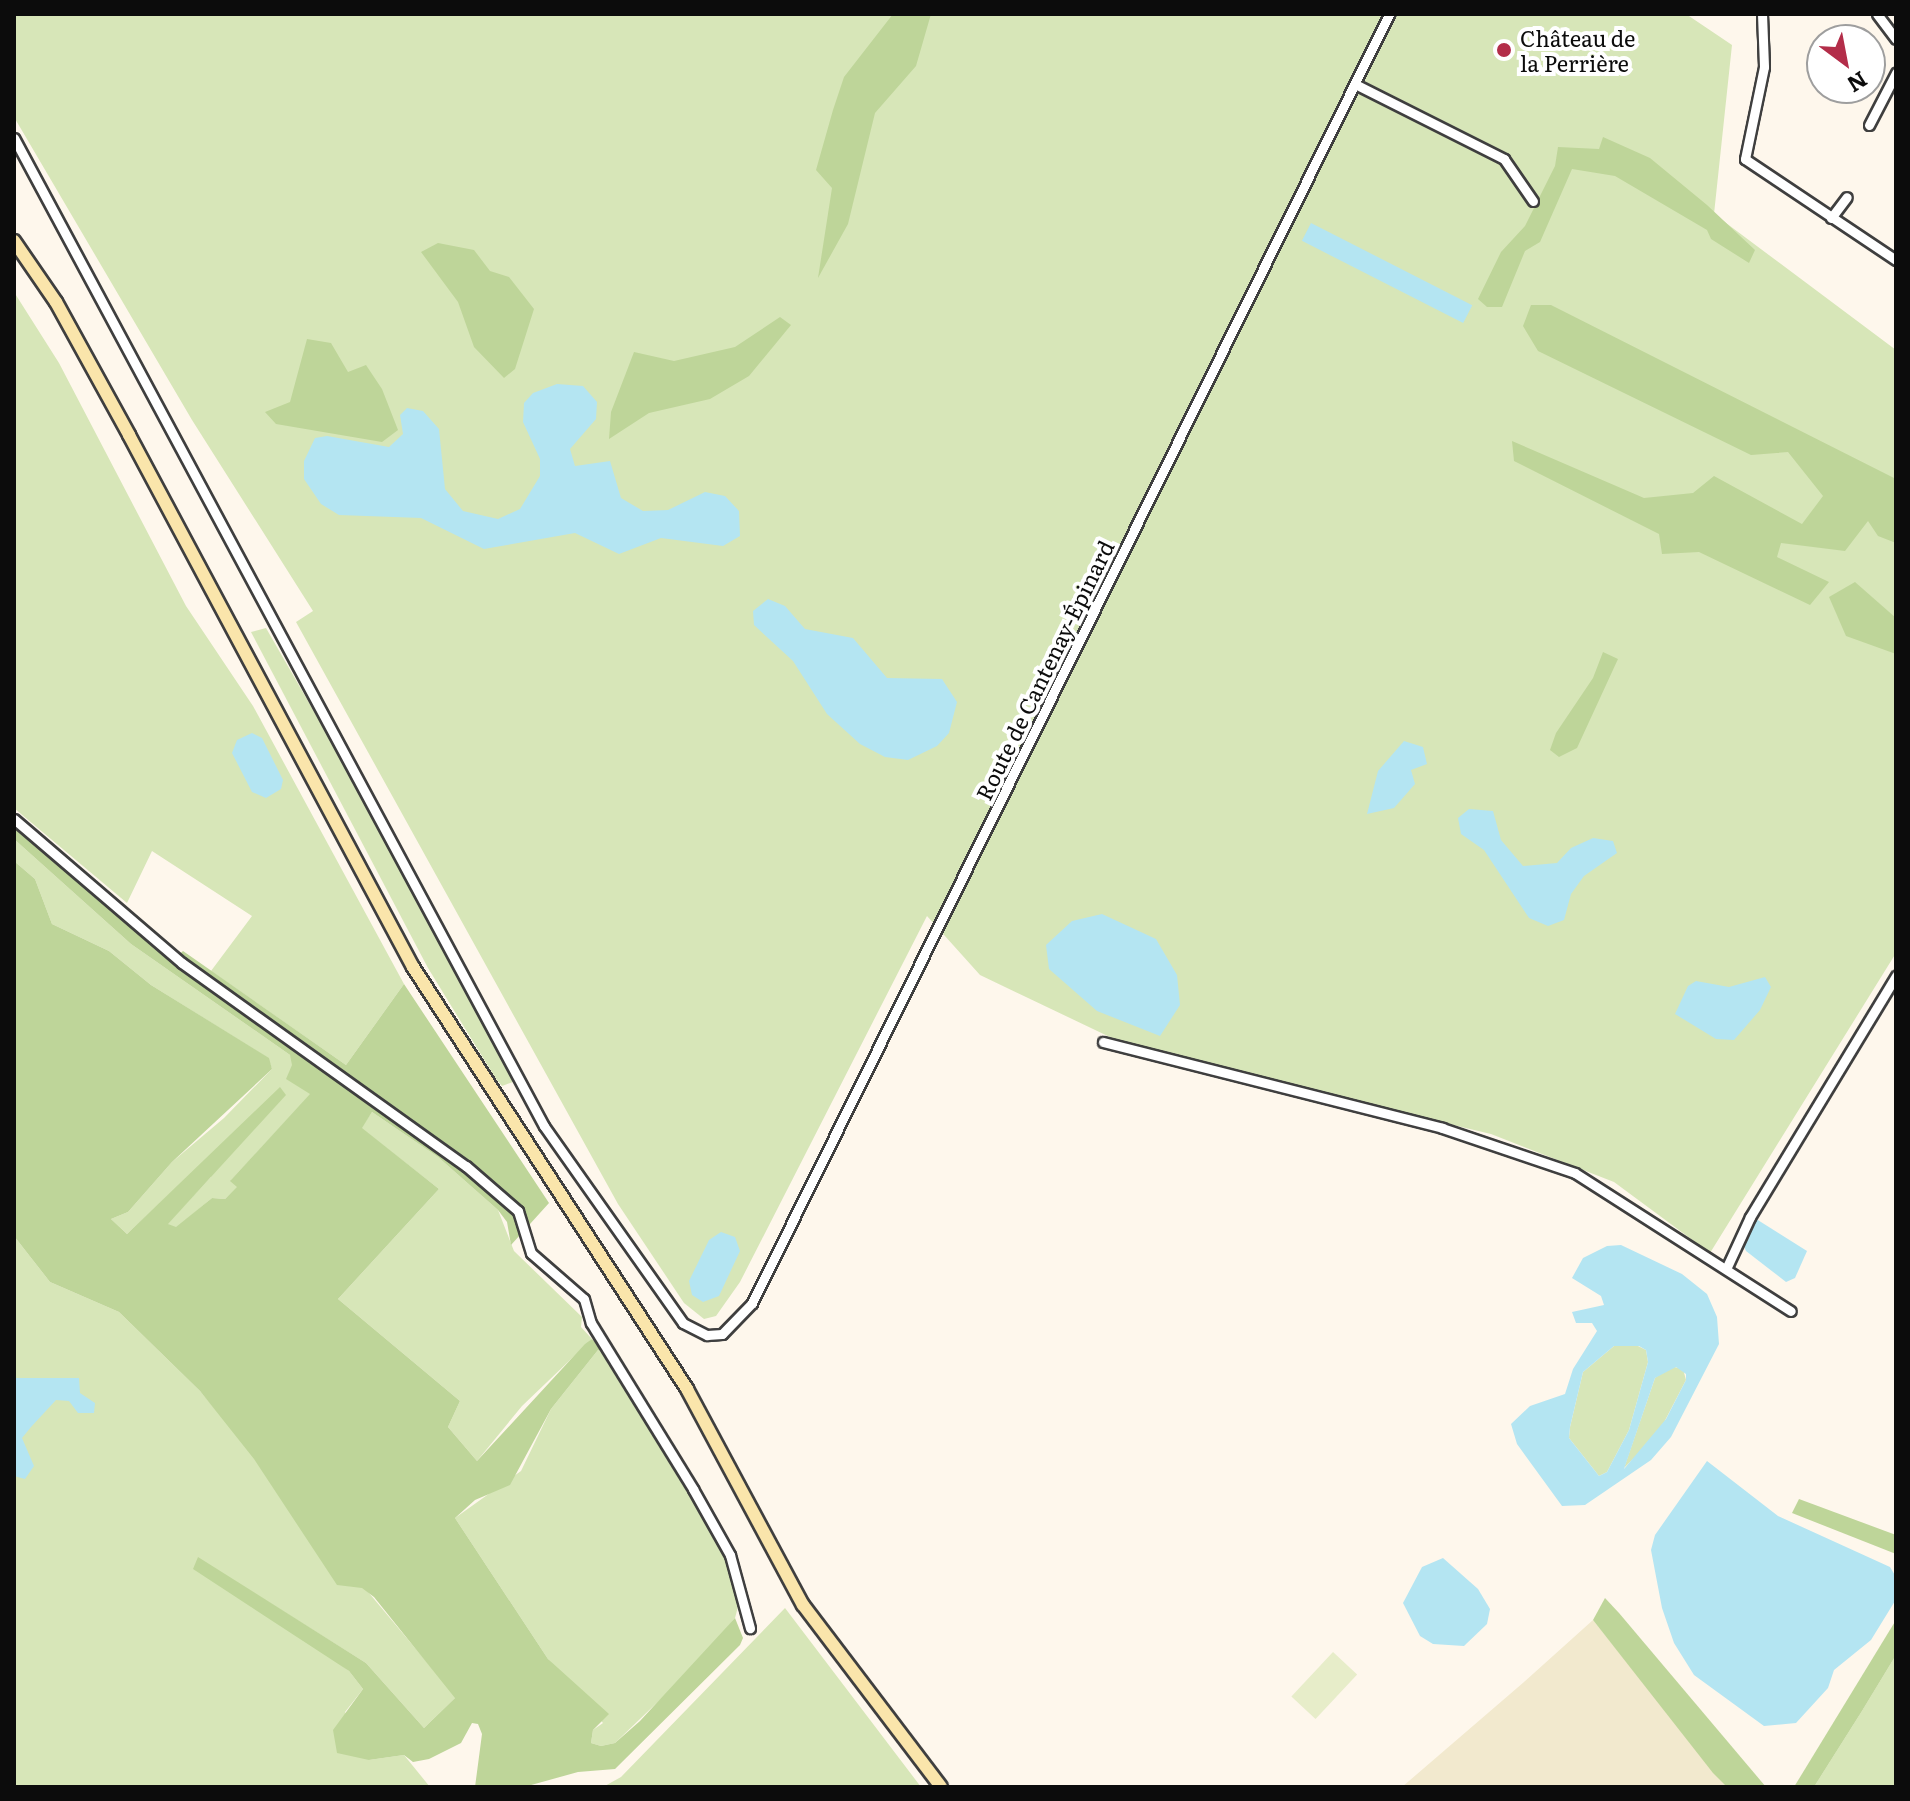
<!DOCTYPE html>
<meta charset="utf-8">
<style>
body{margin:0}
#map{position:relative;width:1910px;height:1801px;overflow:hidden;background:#fef7ec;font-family:Literata,serif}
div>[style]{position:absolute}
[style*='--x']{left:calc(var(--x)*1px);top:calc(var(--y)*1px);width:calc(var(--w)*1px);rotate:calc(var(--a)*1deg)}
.farmland>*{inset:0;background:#f2e9ce}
.green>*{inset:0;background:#d7e6b8}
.forest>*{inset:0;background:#bed599}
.pitch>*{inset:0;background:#e7edc9;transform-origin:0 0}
.water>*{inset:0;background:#b4e5f2;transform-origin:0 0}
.roads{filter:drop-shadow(2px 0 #3f3f3f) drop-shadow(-2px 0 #3f3f3f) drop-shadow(0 2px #3f3f3f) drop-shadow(0 -2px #3f3f3f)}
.street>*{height:9px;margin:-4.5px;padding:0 4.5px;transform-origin:4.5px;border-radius:4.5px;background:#fff}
.secondary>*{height:12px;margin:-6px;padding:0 6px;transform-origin:6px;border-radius:6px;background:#fae5ab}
.dots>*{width:22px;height:22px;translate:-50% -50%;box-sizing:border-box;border:4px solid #fff;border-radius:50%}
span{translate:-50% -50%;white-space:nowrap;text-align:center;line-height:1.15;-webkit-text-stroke:8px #fff;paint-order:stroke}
.poi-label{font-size:22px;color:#0c0c0c}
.left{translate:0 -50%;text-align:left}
.street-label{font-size:22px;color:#0c0c0c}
.frame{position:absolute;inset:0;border:16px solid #0c0c0c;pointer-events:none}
.north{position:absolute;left:1806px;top:24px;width:80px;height:80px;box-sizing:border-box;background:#fff;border:2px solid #9e9e9e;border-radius:50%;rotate:148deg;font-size:22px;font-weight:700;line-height:32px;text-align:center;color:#0c0c0c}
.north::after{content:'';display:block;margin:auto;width:28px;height:36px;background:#b32d49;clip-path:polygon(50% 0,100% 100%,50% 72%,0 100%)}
</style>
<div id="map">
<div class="farmland">
<div style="clip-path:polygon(1593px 1620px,1727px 1787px,1402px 1787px,1524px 1682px)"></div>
</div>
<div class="green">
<div style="clip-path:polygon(14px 14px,1686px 14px,1732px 45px,1714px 214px,1896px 350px,1896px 953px,1710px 1253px,1614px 1182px,1491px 1134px,1137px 1050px,980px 975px,927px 916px,740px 1282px,716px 1316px,704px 1319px,684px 1303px,618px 1204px,296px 622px,313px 611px,192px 420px,14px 117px)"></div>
<div style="clip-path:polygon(14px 292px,59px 363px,186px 606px,253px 706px,404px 984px,346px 1065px,211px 971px,252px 916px,152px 851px,127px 903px,14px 808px)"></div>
<div style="clip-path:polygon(266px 628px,370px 809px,513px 1082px,502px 1086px,496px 1079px,428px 968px,251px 632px)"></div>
<div style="clip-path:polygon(14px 839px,131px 944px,290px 1055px,311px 1094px,231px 1180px,238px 1187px,225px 1199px,212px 1198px,176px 1228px,167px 1224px,211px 1177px,197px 1168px,127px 1234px,111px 1219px,128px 1212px,172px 1162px,224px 1118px,272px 1069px,268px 1058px,151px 985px,109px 951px,52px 924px,35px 879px,14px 861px)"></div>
<div style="clip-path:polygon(372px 1112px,438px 1157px,498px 1210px,514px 1251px,582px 1317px,581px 1327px,592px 1339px,522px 1406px,477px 1461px,448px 1427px,460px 1401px,338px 1299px,439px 1189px,361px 1128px)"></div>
<div style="clip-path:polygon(14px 1236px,50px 1282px,119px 1312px,200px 1391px,456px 1697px,424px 1728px,366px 1663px,198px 1558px,349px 1671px,363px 1689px,345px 1712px,369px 1760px,404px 1755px,430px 1787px,14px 1787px)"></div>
<div style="clip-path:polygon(1614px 1346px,1638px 1346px,1646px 1350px,1648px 1362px,1629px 1430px,1607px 1472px,1599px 1476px,1569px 1438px,1570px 1427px,1583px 1372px)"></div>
<div style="clip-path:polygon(598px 1350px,604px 1351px,691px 1490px,733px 1572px,739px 1603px,735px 1618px,693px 1668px,615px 1743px,601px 1746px,591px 1743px,593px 1730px,603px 1723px,548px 1659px,455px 1518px,521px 1471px,551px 1409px)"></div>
<div style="clip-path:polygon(1670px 1366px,1683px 1369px,1686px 1380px,1658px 1434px,1624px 1468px,1655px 1378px)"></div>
<div style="clip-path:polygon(785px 1608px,921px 1787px,603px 1787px,621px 1777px)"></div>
<div style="clip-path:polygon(1896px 1655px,1896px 1787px,1814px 1787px,1862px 1711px)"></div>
</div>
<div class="forest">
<div style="clip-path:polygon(893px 14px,931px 14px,916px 66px,875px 113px,848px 224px,818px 278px,832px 188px,816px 170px,833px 110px,844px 77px)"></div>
<div style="clip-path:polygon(1603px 137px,1650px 158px,1707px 205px,1755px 250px,1749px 263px,1711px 239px,1707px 230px,1615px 176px,1572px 169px,1540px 242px,1525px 251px,1502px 307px,1487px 307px,1478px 299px,1501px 252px,1525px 226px,1555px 166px,1558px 147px,1599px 149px)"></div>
<div style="clip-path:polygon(438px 243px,474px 250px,490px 271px,509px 277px,534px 309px,515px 369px,504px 378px,474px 347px,458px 302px,421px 252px)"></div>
<div style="clip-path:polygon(1531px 305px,1551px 305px,1896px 479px,1896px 543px,1878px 536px,1868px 521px,1845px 551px,1781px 543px,1777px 557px,1829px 582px,1810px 605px,1699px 552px,1662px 554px,1659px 534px,1514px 461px,1512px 441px,1644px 498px,1693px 493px,1714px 476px,1802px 524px,1823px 496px,1788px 452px,1751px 455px,1538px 351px,1523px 326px)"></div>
<div style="clip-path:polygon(780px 317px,791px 325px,749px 376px,710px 399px,649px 413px,609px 439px,611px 412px,634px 352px,674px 361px,735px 347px)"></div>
<div style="clip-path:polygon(307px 339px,331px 343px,348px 372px,366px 365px,382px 389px,398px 430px,382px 442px,276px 424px,265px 412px,290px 402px)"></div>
<div style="clip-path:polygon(1855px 582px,1896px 618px,1896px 654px,1846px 636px,1829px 597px)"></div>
<div style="clip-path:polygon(1603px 652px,1618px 659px,1577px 748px,1559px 757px,1550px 750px,1556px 733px,1593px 678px)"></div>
<div style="clip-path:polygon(14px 822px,175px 958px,183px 951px,346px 1065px,404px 984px,549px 1203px,511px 1245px,507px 1222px,498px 1210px,438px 1157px,372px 1112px,362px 1128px,439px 1189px,338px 1299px,460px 1401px,448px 1427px,477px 1461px,585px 1344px,592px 1339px,604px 1351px,598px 1350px,551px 1409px,510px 1485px,475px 1500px,455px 1518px,548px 1659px,609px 1714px,593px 1730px,591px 1743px,601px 1746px,615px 1743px,640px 1721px,735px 1618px,743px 1638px,740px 1645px,615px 1769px,578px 1772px,524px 1787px,475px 1787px,482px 1734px,478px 1724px,472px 1723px,461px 1743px,429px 1759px,413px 1762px,404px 1755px,369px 1760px,337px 1753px,333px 1730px,363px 1689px,349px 1671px,193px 1569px,198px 1557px,366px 1663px,424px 1728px,455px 1698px,374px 1597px,362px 1588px,337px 1585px,254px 1459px,200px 1391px,119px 1312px,50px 1282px,14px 1236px,14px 861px,35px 879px,52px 924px,109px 951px,151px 985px,269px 1058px,272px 1069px,172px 1162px,128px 1212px,111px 1219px,127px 1234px,280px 1087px,286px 1095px,168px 1224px,176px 1227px,212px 1198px,225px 1199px,237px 1187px,230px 1181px,310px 1094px,286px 1079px,292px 1065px,290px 1055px,131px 944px,14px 839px)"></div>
<div style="clip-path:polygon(1799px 1499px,1896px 1535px,1896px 1554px,1792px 1513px)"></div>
<div style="clip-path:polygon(1605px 1598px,1619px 1613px,1766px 1787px,1727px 1787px,1713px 1773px,1593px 1620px)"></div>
<div style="clip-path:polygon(1896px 1620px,1896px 1655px,1862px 1711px,1814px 1787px,1794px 1787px)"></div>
</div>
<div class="pitch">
<div style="left:1333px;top:1652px;width:33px;height:61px;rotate:43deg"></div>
</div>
<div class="water">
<div style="left:1311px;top:223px;width:181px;height:20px;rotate:27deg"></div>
<div style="clip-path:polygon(557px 384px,583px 386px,597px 402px,596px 419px,570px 449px,575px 466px,610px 461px,621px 498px,643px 511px,668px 510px,705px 492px,725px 496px,739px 511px,740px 536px,723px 546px,661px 538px,619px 554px,575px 533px,484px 549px,421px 518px,339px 515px,321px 504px,304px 479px,304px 461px,315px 438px,327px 436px,389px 447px,403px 434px,400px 415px,407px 408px,423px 411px,439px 429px,445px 489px,463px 511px,498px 519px,520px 509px,540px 476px,540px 459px,523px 422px,524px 403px,533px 393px)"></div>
<div style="clip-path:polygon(768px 599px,785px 606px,805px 629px,853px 638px,887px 678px,942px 679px,957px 702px,949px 733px,937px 746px,908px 760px,885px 757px,860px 744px,827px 714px,793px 661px,754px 625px,753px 611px)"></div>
<div style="clip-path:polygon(252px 733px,262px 738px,283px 780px,281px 789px,266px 798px,252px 792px,232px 753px,237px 740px)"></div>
<div style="clip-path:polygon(1404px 741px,1423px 747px,1427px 764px,1411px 770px,1415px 784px,1394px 808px,1367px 814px,1378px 771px)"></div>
<div style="clip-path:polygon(1469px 809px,1493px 811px,1501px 840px,1523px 866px,1557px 863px,1571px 848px,1593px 838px,1613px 841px,1617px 853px,1584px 876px,1571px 894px,1564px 920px,1548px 926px,1529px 918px,1484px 850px,1461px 834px,1458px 818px)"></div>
<div style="clip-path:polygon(1102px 914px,1156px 939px,1177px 975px,1180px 1005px,1160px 1036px,1097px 1011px,1049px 969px,1046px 945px,1072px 921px)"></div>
<div style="clip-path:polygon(1765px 977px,1771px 987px,1760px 1010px,1734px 1040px,1716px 1039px,1675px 1014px,1688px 986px,1696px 981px,1729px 987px)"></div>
<div style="clip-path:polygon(1753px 1217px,1807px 1251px,1795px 1278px,1786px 1282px,1746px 1251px,1742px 1242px)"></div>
<div style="clip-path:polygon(721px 1232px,735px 1237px,740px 1251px,719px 1296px,703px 1302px,692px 1295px,689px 1281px,709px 1240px)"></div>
<div style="clip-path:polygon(evenodd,1621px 1245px,1682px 1274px,1707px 1294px,1717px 1317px,1719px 1344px,1671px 1437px,1651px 1460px,1585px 1505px,1562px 1506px,1517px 1444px,1511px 1424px,1530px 1406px,1565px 1394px,1573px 1369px,1597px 1331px,1592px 1323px,1576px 1323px,1572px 1312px,1604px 1305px,1601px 1296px,1572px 1278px,1583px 1258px,1607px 1246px,1621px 1245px,1614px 1346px,1639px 1346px,1646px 1350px,1648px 1362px,1629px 1430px,1607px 1472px,1599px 1476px,1569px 1438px,1570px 1427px,1583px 1372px,1614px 1346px,1621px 1245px,1676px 1367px,1686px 1374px,1686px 1380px,1666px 1419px,1624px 1469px,1655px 1378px,1676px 1367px)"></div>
<div style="clip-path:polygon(14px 1378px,79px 1378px,80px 1393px,95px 1403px,94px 1413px,78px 1413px,69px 1401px,56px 1400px,31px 1427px,22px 1438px,34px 1466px,25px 1479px,14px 1476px)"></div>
<div style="clip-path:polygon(1707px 1461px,1778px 1516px,1890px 1567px,1896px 1577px,1895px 1601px,1871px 1640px,1834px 1670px,1828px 1688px,1796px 1723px,1764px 1726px,1694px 1675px,1674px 1643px,1662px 1608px,1651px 1550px,1655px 1535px)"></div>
<div style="clip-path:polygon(1443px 1558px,1478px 1589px,1490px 1609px,1487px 1624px,1464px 1646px,1433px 1644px,1420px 1636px,1403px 1603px,1422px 1567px)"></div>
</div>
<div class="roads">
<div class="street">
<div style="--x:1762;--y:14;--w:53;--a:87.8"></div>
<div style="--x:1764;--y:67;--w:94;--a:101.7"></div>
<div style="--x:1745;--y:159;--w:182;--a:33.8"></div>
<div style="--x:1877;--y:14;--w:31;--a:53"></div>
<div style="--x:1355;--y:84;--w:167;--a:26.7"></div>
<div style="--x:1504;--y:159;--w:51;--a:55.4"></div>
<div style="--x:1869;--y:125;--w:59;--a:-62.6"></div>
<div style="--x:14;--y:138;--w:1121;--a:61.79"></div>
<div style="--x:544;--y:1126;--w:241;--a:54.8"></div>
<div style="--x:683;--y:1323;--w:27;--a:27"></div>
<div style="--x:707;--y:1335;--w:15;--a:-4"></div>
<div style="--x:722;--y:1334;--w:43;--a:-45.9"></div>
<div style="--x:752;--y:1303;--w:1438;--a:-63.7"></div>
<div style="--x:1831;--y:218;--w:26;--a:-53"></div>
<div style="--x:14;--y:819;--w:221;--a:40.6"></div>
<div style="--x:182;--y:963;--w:349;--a:35.6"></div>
<div style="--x:466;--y:1166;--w:69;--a:40.9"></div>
<div style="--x:518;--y:1211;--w:44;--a:72.8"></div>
<div style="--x:531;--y:1253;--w:70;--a:41"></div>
<div style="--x:584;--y:1299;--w:25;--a:74"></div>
<div style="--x:591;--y:1323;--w:195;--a:58.4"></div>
<div style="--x:693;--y:1489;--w:76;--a:60.7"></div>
<div style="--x:730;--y:1555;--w:76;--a:74.7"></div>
<div style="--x:1103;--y:1042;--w:350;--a:14.2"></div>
<div style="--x:1442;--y:1128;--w:140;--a:18.7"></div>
<div style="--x:1575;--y:1173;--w:256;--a:32.6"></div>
<div style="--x:1726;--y:1269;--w:57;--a:-65.2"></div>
<div style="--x:1750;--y:1217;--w:282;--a:-58.8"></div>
</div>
<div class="secondary">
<div style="--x:14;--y:241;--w:74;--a:55.5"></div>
<div style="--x:56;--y:302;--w:152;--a:61.2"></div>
<div style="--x:129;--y:435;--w:603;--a:61.91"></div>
<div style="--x:413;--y:967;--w:503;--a:57"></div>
<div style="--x:687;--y:1389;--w:245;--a:61.8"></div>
<div style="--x:803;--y:1605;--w:228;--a:52.8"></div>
</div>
</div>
<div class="dots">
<div style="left:1504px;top:50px;background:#b32d49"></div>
</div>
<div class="poi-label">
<span class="left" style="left:1520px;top:50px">Château de<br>la Perrière</span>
</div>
<div class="street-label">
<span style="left:1044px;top:670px;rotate:-64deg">Route de Cantenay-Épinard</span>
</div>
<div class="frame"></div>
<div class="north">N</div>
</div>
